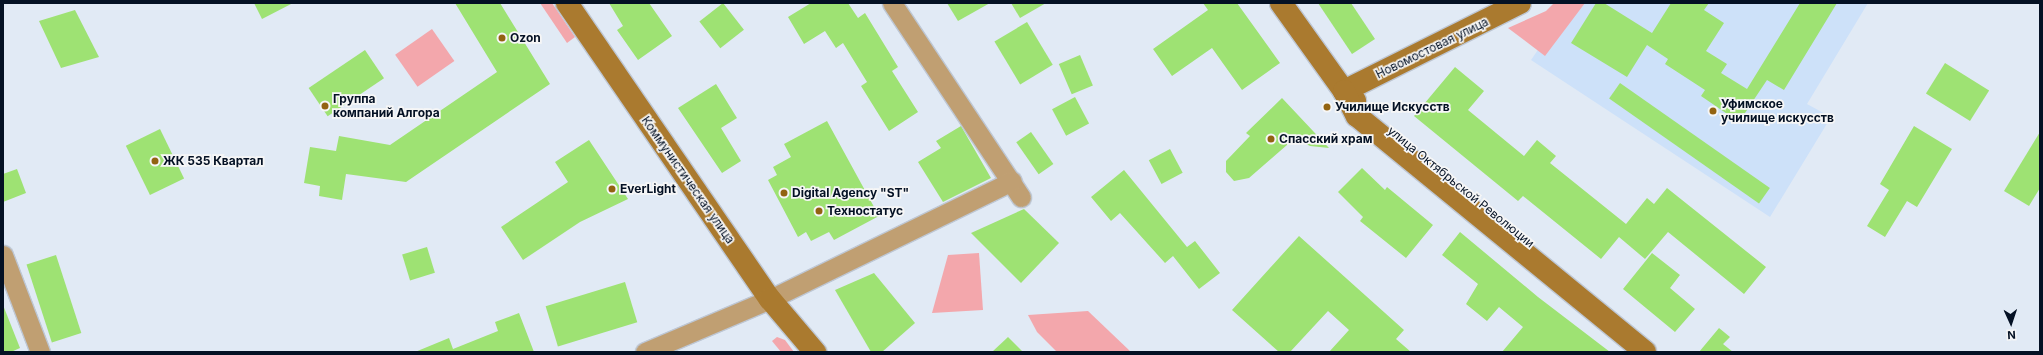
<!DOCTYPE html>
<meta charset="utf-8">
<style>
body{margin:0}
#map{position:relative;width:2043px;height:355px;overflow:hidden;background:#e1eaf5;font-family:Inter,sans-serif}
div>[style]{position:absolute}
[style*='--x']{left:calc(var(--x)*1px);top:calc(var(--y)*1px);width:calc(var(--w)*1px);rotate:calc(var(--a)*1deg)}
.built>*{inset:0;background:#cde1f9}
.green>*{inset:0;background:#f3a7ac;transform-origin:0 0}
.building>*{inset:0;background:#9ee273;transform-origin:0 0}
.roads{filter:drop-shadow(1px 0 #bec7d4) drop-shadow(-1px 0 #bec7d4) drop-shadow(0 1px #bec7d4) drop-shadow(0 -1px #bec7d4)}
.street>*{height:19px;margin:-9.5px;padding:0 9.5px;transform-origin:9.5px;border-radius:9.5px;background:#c09f72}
.secondary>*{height:22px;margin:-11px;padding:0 11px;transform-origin:11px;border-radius:11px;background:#aa7a2f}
.dots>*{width:11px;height:11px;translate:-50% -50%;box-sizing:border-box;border:2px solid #f6f6f6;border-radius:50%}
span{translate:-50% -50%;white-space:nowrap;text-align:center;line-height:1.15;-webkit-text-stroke:3.5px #f6f6f6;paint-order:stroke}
.poi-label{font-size:12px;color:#041124;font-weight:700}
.left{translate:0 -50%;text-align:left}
.street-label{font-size:12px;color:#041124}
.frame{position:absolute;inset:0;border:4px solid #041124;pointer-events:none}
.north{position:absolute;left:1991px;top:303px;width:40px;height:40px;-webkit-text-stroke:3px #f6f6f6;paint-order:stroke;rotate:177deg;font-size:11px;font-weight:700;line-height:16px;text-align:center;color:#041124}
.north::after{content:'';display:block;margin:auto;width:14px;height:18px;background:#041124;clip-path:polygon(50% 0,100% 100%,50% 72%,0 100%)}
</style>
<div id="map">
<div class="built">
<div style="clip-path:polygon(1570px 3px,1868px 3px,1807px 104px,1831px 117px,1770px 217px,1531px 60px)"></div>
</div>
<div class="green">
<div style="clip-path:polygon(540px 3px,552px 3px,575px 37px,567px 43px)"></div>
<div style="clip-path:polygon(1554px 3px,1585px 3px,1545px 56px,1508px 28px,1546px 11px)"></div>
<div style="left:432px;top:29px;width:39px;height:45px;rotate:55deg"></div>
<div style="clip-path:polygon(979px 253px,983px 310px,932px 313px,948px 255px)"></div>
<div style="clip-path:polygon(1088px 311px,1131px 352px,1057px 352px,1037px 332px,1028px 315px)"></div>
<div style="clip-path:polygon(777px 337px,785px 340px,794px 352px,781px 352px,772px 341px)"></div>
</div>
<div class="building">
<div style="clip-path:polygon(254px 3px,293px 3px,262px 19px)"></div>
<div style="clip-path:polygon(455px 3px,500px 3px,550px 84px,406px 182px,346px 174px,342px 200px,319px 196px,320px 186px,304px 183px,310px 147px,336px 151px,339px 136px,390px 145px,497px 72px)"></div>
<div style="clip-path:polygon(609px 3px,649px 3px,672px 36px,638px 60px,617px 30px,623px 26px)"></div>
<div style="left:723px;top:3px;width:34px;height:30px;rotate:52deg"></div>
<div style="clip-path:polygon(811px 3px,848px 3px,858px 18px,865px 13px,898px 67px,892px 71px,918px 112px,889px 131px,861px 86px,867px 82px,843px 43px,836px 48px,825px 31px,804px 44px,788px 17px)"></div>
<div style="clip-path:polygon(947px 3px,990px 3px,958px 21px)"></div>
<div style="clip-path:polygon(1011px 3px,1046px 3px,1020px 18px)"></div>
<div style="clip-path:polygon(1203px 3px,1237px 3px,1280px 63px,1242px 90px,1212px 48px,1172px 76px,1153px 49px,1208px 10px)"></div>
<div style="clip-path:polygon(1318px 3px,1351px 3px,1375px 39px,1352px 54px)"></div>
<div style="clip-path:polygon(1596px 3px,1604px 3px,1652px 33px,1671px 3px,1709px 3px,1704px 10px,1724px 23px,1706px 51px,1727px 64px,1721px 73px,1747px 89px,1800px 3px,1837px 3px,1784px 90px,1767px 80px,1739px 122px,1701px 96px,1705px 90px,1665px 64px,1668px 59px,1647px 45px,1627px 77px,1571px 43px)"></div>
<div style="clip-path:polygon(75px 10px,99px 57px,61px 68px,39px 21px)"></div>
<div style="left:1027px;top:22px;width:50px;height:38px;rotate:59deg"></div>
<div style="left:365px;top:50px;width:34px;height:68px;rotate:56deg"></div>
<div style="left:1080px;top:55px;width:33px;height:23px;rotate:67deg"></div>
<div style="left:1945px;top:63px;width:52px;height:36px;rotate:32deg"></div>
<div style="clip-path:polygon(1455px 67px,1484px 91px,1468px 110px,1524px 156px,1537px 140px,1556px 156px,1550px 163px,1626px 224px,1647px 198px,1654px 204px,1667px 188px,1766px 267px,1744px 294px,1668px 232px,1645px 259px,1619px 237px,1601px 259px,1523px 196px,1518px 201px,1414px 116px)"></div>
<div style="left:1620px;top:83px;width:183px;height:19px;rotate:35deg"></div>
<div style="clip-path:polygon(716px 84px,737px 118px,721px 128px,741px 161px,722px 173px,678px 108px)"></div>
<div style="left:1075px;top:97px;width:30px;height:26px;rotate:62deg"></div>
<div style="clip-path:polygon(1282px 98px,1329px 148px,1310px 146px,1295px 138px,1249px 178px,1234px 181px,1226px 172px,1226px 161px,1250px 136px,1246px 133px)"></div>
<div style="clip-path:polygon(827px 121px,879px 216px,834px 240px,829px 232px,811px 241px,806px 232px,798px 237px,768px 180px,777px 175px,773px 167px,791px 157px,784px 144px)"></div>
<div style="clip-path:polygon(961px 126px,991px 178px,943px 202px,918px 162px,941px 148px,936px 141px)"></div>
<div style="clip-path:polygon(1914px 126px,1952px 149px,1917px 207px,1907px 201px,1885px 237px,1867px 226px,1889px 190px,1880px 184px)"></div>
<div style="left:160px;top:129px;width:55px;height:38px;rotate:64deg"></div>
<div style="left:1031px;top:132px;width:39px;height:18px;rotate:55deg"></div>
<div style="clip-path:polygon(2040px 132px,2040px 188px,2029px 206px,2004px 191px)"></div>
<div style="clip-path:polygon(589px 140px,628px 199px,580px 222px,523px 260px,501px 227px,568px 182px,555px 162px)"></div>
<div style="left:1170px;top:149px;width:27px;height:24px;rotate:62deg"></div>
<div style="clip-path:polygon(1362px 168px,1385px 190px,1387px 187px,1433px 225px,1406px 258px,1360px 221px,1363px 217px,1338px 192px)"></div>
<div style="clip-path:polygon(17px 169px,26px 193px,3px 202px,3px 174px)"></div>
<div style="clip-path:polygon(1124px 170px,1187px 247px,1195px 241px,1220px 273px,1199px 289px,1173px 256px,1165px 263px,1120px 213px,1111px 221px,1091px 197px)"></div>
<div style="clip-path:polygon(1024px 209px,1059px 243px,1021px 283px,971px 233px)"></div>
<div style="clip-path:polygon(1460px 232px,1538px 297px,1610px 352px,1502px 352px,1523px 327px,1499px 307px,1487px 321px,1466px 304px,1478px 284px,1442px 255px)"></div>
<div style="clip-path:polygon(1299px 236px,1404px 330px,1396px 339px,1411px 352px,1329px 352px,1349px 330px,1328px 311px,1290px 352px,1279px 352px,1232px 310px)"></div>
<div style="left:427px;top:247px;width:27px;height:26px;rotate:73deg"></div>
<div style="clip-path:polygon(1652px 253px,1680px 275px,1670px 288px,1695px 309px,1675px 332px,1623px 289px)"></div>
<div style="left:56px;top:255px;width:82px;height:31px;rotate:72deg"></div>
<div style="clip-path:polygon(874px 273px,915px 323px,882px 352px,871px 352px,835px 290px)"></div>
<div style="left:625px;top:282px;width:42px;height:83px;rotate:73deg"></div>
<div style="clip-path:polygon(3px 305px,20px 348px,11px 352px,3px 352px)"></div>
<div style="clip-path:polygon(519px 313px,534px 352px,415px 352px,449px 338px,453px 349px,498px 331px,495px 322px)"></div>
<div style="clip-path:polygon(1719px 328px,1730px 337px,1723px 344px,1733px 352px,1699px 352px)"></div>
<div style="clip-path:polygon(1008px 337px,1023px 352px,992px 352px)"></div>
</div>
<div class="roads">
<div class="street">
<div style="--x:892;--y:3;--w:233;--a:56.4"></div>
<div style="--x:3;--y:255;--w:104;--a:69.1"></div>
<div style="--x:645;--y:352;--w:136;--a:-23"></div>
<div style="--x:770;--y:299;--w:269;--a:-26"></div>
</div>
<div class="secondary">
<div style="--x:567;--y:3;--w:359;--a:55.6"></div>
<div style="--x:770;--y:299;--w:70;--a:49.7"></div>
<div style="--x:1281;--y:3;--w:108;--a:54.4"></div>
<div style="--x:1344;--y:91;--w:15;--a:42"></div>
<div style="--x:1520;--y:3;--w:197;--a:153.4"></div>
<div style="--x:1344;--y:91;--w:28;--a:63"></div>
<div style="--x:1357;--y:116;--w:372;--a:39.3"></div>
</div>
</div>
<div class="dots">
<div style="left:502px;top:38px;background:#926311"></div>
<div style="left:325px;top:106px;background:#926311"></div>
<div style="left:1327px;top:107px;background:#926311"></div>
<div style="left:1713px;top:111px;background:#926311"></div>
<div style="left:1271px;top:139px;background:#926311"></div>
<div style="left:155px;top:161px;background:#926311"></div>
<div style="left:612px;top:189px;background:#926311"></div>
<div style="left:784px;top:193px;background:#926311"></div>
<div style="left:819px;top:211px;background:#926311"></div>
</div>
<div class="poi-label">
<span class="left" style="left:510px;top:38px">Ozon</span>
<span class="left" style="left:333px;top:106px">Группа<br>компаний Алгора</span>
<span class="left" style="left:1721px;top:111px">Уфимское<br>училище искусств</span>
<span class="left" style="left:1335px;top:107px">Училище Искусств</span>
<span class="left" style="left:1279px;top:139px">Спасский храм</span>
<span class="left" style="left:163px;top:161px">ЖК 535 Квартал</span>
<span class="left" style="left:620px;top:189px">EverLight</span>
<span class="left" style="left:792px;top:193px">Digital Agency "ST"</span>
<span class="left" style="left:827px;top:211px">Техностатус</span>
</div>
<div class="street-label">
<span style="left:1432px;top:48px;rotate:-26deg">Новомостовая улица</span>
<span style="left:688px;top:180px;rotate:55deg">Коммунистическая улица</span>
<span style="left:1461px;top:187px;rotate:39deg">улица Октябрьской Революции</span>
</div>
<div class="frame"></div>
<div class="north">N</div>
</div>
